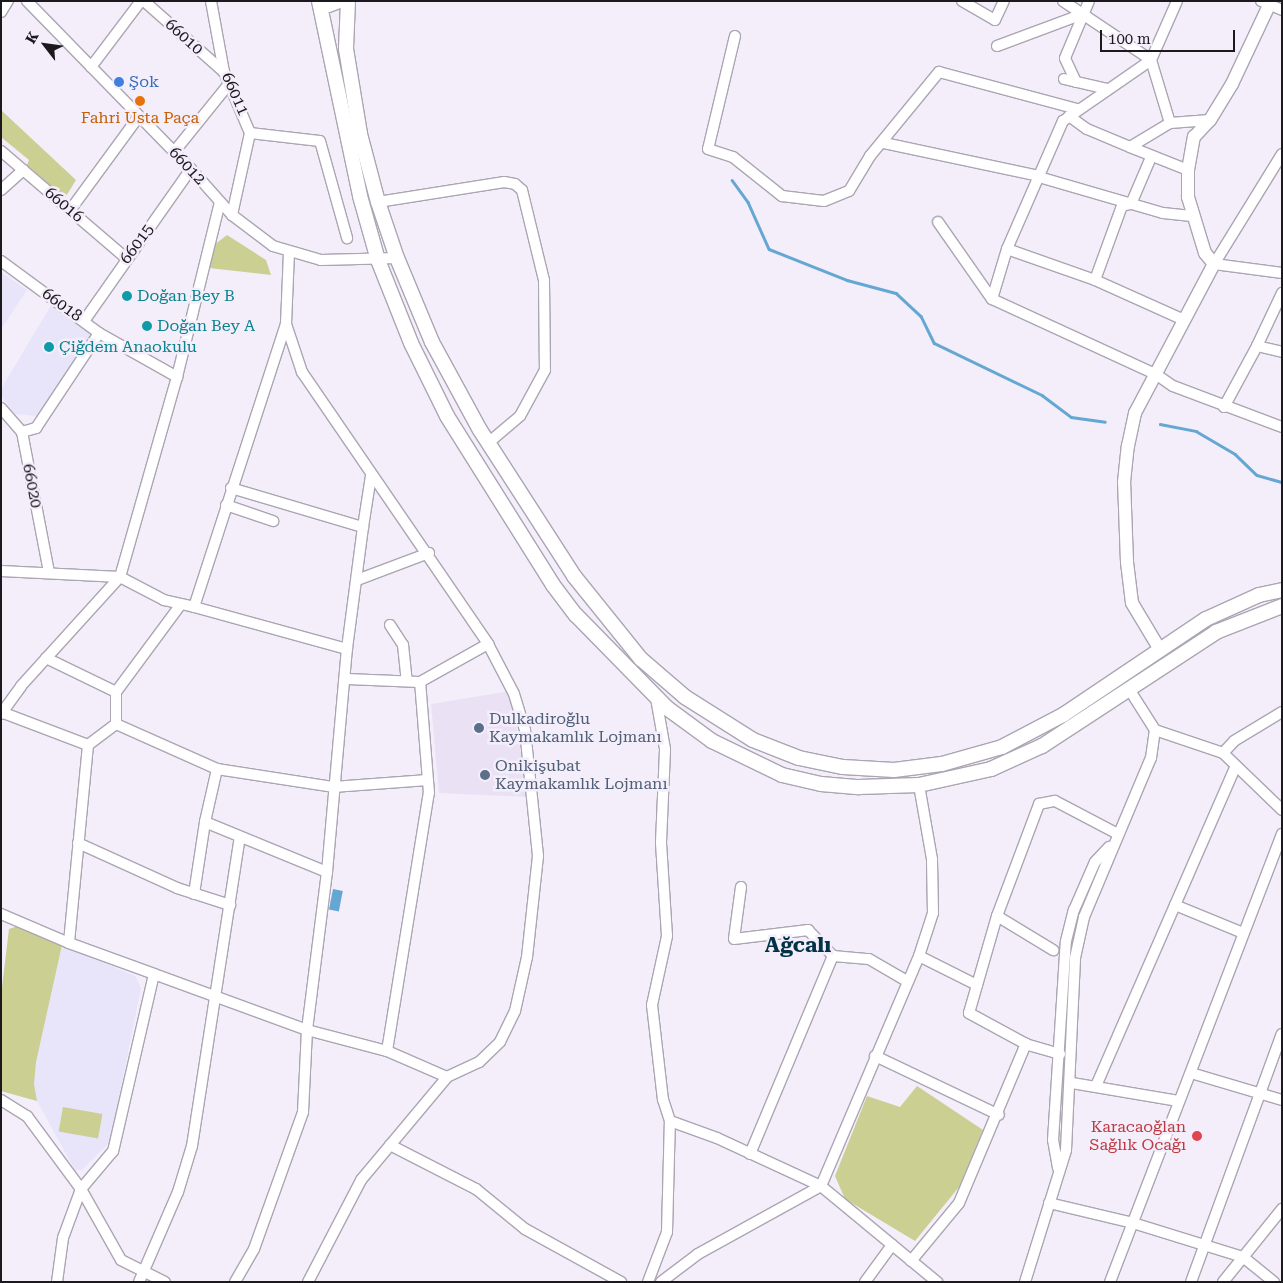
<!DOCTYPE html>
<meta charset="utf-8">
<style>
body{margin:0}
#map{position:relative;width:1283px;height:1283px;overflow:hidden;background:#f4eefb;font-family:"Roboto Serif",serif}
div>[style]{position:absolute}
[style*='--x']{left:calc(var(--x)*1px);top:calc(var(--y)*1px);width:calc(var(--w)*1px);rotate:calc(var(--a)*1deg)}
.built>*{inset:0;background:#ebe1f5}
.education>*{inset:0;background:#e8e4fa}
.green>*{inset:0;background:#cbcf92;transform-origin:0 0}
.water>*{inset:0;background:#64a7d2;transform-origin:0 0}
.stream>*{height:2.5px;margin:-1.25px;padding:0 1.25px;transform-origin:1.25px;border-radius:1.25px;background:#64a7d2}
.roads{filter:drop-shadow(1px 0 #aca5b2) drop-shadow(-1px 0 #aca5b2) drop-shadow(0 1px #aca5b2) drop-shadow(0 -1px #aca5b2)}
.minor>*{height:10px;margin:-5px;padding:0 5px;transform-origin:5px;border-radius:5px;background:#fff}
.tertiary>*{height:12px;margin:-6px;padding:0 6px;transform-origin:6px;border-radius:6px;background:#fff}
.secondary>*{height:14px;margin:-7px;padding:0 7px;transform-origin:7px;border-radius:7px;background:#fff}
.dots>*{width:14px;height:14px;translate:-50% -50%;box-sizing:border-box;border:2px solid #f4eefb;border-radius:50%}
span{translate:-50% -50%;white-space:nowrap;text-align:center;line-height:1.15;-webkit-text-stroke:5px #f4eefb;paint-order:stroke}
.street-label{font-size:16px;color:#1c191e}
.shop-label{font-size:16px;color:#366cbe}
.left{translate:0 -50%;text-align:left}
.food-label{font-size:16px;color:#c56008}
.culture-label{font-size:16px;color:#0d838f}
.service-label{font-size:16px;color:#4e5e75}
.health-label{font-size:16px;color:#be3a42}
.right{translate:-100% -50%;text-align:right}
.district-label{font-size:21px;color:#023246;font-weight:700}
.frame{position:absolute;inset:0;border:2px solid #1c191e;pointer-events:none}
.north{position:absolute;left:20px;top:20px;width:50px;height:50px;-webkit-text-stroke:4px #f4eefb;paint-order:stroke;rotate:300deg;font-size:14px;font-weight:700;line-height:20px;text-align:center;color:#1c191e}
.north::after{content:'';display:block;margin:auto;width:18px;height:22px;background:#1c191e;clip-path:polygon(50% 0,100% 100%,50% 72%,0 100%)}
.scale{position:absolute;left:1100px;top:30px;width:135px;height:22px;box-sizing:border-box;border:2px solid #1c191e;border-top:0;padding-left:6px;font-size:15px;line-height:18px;white-space:nowrap;color:#1c191e;-webkit-text-stroke:4px #f4eefb;paint-order:stroke}
</style>
<div id="map">
<div class="built">
<div style="clip-path:polygon(510px 691px,529px 797px,439px 793px,431px 704px)"></div>
</div>
<div class="education">
<div style="clip-path:polygon(1px 272px,27px 290px,1px 329px)"></div>
<div style="clip-path:polygon(53px 302px,94px 330px,37px 416px,15px 414px,1px 396px,1px 389px)"></div>
<div style="clip-path:polygon(18px 926px,135px 976px,141px 988px,110px 1142px,82px 1170px,75px 1170px,37px 1101px,1px 1091px,1px 996px,9px 929px)"></div>
</div>
<div class="green">
<div style="clip-path:polygon(1px 110px,76px 180px,65px 198px,27px 165px,29px 160px,1px 137px)"></div>
<div style="clip-path:polygon(227px 235px,266px 260px,271px 275px,209px 268px,214px 245px)"></div>
<div style="clip-path:polygon(18px 926px,62px 945px,36px 1062px,34px 1084px,37px 1101px,1px 1091px,1px 996px,9px 929px)"></div>
<div style="clip-path:polygon(917px 1086px,983px 1130px,959px 1187px,915px 1241px,845px 1199px,835px 1176px,867px 1096px,900px 1107px)"></div>
<div style="left:63px;top:1107px;width:40px;height:25px;rotate:10deg"></div>
</div>
<div class="water">
<div style="left:333px;top:889px;width:10px;height:21px;rotate:11deg"></div>
</div>
<div class="stream">
<div style="--x:732;--y:180;--w:27;--a:54"></div>
<div style="--x:748;--y:202;--w:51;--a:65.9"></div>
<div style="--x:769;--y:249;--w:84;--a:21.7"></div>
<div style="--x:847;--y:280;--w:51;--a:14.9"></div>
<div style="--x:896;--y:293;--w:34;--a:43"></div>
<div style="--x:921;--y:316;--w:30;--a:64"></div>
<div style="--x:934;--y:343;--w:120;--a:25.7"></div>
<div style="--x:1042;--y:395;--w:36;--a:37"></div>
<div style="--x:1071;--y:417;--w:34;--a:8"></div>
<div style="--x:1160;--y:424;--w:37;--a:11"></div>
<div style="--x:1196;--y:431;--w:45;--a:30.5"></div>
<div style="--x:1235;--y:454;--w:30;--a:44"></div>
<div style="--x:1257;--y:475;--w:26;--a:16"></div>
</div>
<div class="roads">
<div class="minor">
<div style="--x:27;--y:1;--w:235;--a:45.7"></div>
<div style="--x:191;--y:169;--w:62;--a:48.3"></div>
<div style="--x:232;--y:215;--w:51;--a:37.1"></div>
<div style="--x:273;--y:246;--w:50;--a:16.3"></div>
<div style="--x:321;--y:260;--w:76;--a:-1.5"></div>
<div style="--x:144;--y:1;--w:107;--a:41.6"></div>
<div style="--x:211;--y:1;--w:72;--a:79.6"></div>
<div style="--x:224;--y:72;--w:66;--a:66.9"></div>
<div style="--x:250;--y:133;--w:84;--a:102.4"></div>
<div style="--x:962;--y:1;--w:38;--a:30"></div>
<div style="--x:995;--y:20;--w:21;--a:-65"></div>
<div style="--x:1063;--y:1;--w:106;--a:33.8"></div>
<div style="--x:1151;--y:60;--w:66;--a:73.2"></div>
<div style="--x:1170;--y:123;--w:40;--a:-4.3"></div>
<div style="--x:1261;--y:1;--w:23;--a:23"></div>
<div style="--x:1;--y:12;--w:13;--a:-58"></div>
<div style="--x:735;--y:36;--w:116;--a:103.4"></div>
<div style="--x:708;--y:149;--w:26;--a:18"></div>
<div style="--x:733;--y:157;--w:63;--a:38.5"></div>
<div style="--x:782;--y:196;--w:42;--a:6.8"></div>
<div style="--x:824;--y:201;--w:27;--a:-22"></div>
<div style="--x:849;--y:191;--w:41;--a:-59"></div>
<div style="--x:870;--y:156;--w:109;--a:-50.6"></div>
<div style="--x:939;--y:72;--w:143;--a:15"></div>
<div style="--x:997;--y:46;--w:92;--a:-20.4"></div>
<div style="--x:91;--y:67;--w:83;--a:-52.9"></div>
<div style="--x:1064;--y:79;--w:44;--a:13.1"></div>
<div style="--x:1076;--y:82;--w:26;--a:-115"></div>
<div style="--x:1065;--y:58;--w:62;--a:-67.2"></div>
<div style="--x:1069;--y:116;--w:22;--a:36"></div>
<div style="--x:1087;--y:129;--w:47;--a:22.7"></div>
<div style="--x:1130;--y:147;--w:47;--a:-31"></div>
<div style="--x:250;--y:133;--w:70;--a:6.5"></div>
<div style="--x:320;--y:141;--w:101;--a:74.4"></div>
<div style="--x:884;--y:143;--w:158;--a:12"></div>
<div style="--x:1130;--y:147;--w:62;--a:21.6"></div>
<div style="--x:1;--y:151;--w:166;--a:40.6"></div>
<div style="--x:174;--y:152;--w:86;--a:-51.1"></div>
<div style="--x:1282;--y:154;--w:129;--a:121.7"></div>
<div style="--x:1214;--y:264;--w:69;--a:7.5"></div>
<div style="--x:1039;--y:177;--w:129;--a:16.2"></div>
<div style="--x:1163;--y:213;--w:31;--a:6"></div>
<div style="--x:1;--y:190;--w:30;--a:-42"></div>
<div style="--x:378;--y:202;--w:128;--a:-9"></div>
<div style="--x:504;--y:182;--w:11;--a:10"></div>
<div style="--x:515;--y:184;--w:9;--a:41"></div>
<div style="--x:522;--y:190;--w:93;--a:76.3"></div>
<div style="--x:544;--y:280;--w:90;--a:89.4"></div>
<div style="--x:545;--y:370;--w:52;--a:118.5"></div>
<div style="--x:520;--y:416;--w:42;--a:139.8"></div>
<div style="--x:71;--y:209;--w:115;--a:-53.8"></div>
<div style="--x:938;--y:222;--w:94;--a:55"></div>
<div style="--x:992;--y:299;--w:182;--a:24.7"></div>
<div style="--x:1157;--y:375;--w:19;--a:35"></div>
<div style="--x:1173;--y:386;--w:116;--a:20.6"></div>
<div style="--x:1007;--y:249;--w:93;--a:19.4"></div>
<div style="--x:1095;--y:280;--w:98;--a:24.2"></div>
<div style="--x:1;--y:261;--w:122;--a:36.3"></div>
<div style="--x:99;--y:333;--w:90;--a:29.4"></div>
<div style="--x:1095;--y:280;--w:79;--a:-70"></div>
<div style="--x:1122;--y:206;--w:9;--a:-13"></div>
<div style="--x:1131;--y:204;--w:51;--a:-66.9"></div>
<div style="--x:992;--y:299;--w:52;--a:-73.3"></div>
<div style="--x:1007;--y:249;--w:140;--a:-66.4"></div>
<div style="--x:1063;--y:121;--w:107;--a:-34.7"></div>
<div style="--x:1151;--y:60;--w:64;--a:-66.2"></div>
<div style="--x:84;--y:321;--w:186;--a:-54.9"></div>
<div style="--x:286;--y:324;--w:51;--a:71.6"></div>
<div style="--x:302;--y:372;--w:330;--a:55.6"></div>
<div style="--x:488;--y:644;--w:56;--a:62.5"></div>
<div style="--x:514;--y:694;--w:38;--a:73"></div>
<div style="--x:525;--y:730;--w:127;--a:84.1"></div>
<div style="--x:538;--y:856;--w:102;--a:96.2"></div>
<div style="--x:527;--y:957;--w:55;--a:102.5"></div>
<div style="--x:515;--y:1011;--w:34;--a:116"></div>
<div style="--x:500;--y:1042;--w:29;--a:136"></div>
<div style="--x:479;--y:1062;--w:35;--a:155"></div>
<div style="--x:1257;--y:346;--w:26;--a:13"></div>
<div style="--x:1224;--y:407;--w:69;--a:-61.6"></div>
<div style="--x:1257;--y:346;--w:59;--a:-64.7"></div>
<div style="--x:1;--y:408;--w:32;--a:49"></div>
<div style="--x:22;--y:432;--w:143;--a:79.1"></div>
<div style="--x:22;--y:432;--w:15;--a:-16"></div>
<div style="--x:36;--y:428;--w:114;--a:-56.4"></div>
<div style="--x:231;--y:488;--w:138;--a:16.5"></div>
<div style="--x:363;--y:527;--w:123;--a:97.5"></div>
<div style="--x:226;--y:505;--w:50;--a:18.8"></div>
<div style="--x:363;--y:527;--w:52;--a:-81.1"></div>
<div style="--x:1;--y:571;--w:119;--a:2.9"></div>
<div style="--x:120;--y:577;--w:50;--a:27.6"></div>
<div style="--x:164;--y:600;--w:31;--a:13"></div>
<div style="--x:357;--y:580;--w:77;--a:-20.6"></div>
<div style="--x:390;--y:625;--w:24;--a:57"></div>
<div style="--x:403;--y:645;--w:36;--a:84"></div>
<div style="--x:46;--y:658;--w:78;--a:25.9"></div>
<div style="--x:116;--y:692;--w:32;--a:90"></div>
<div style="--x:420;--y:682;--w:78;--a:-29.2"></div>
<div style="--x:116;--y:692;--w:109;--a:-53.5"></div>
<div style="--x:1;--y:712;--w:93;--a:20.8"></div>
<div style="--x:88;--y:745;--w:35;--a:-37"></div>
<div style="--x:116;--y:724;--w:111;--a:24"></div>
<div style="--x:217;--y:769;--w:54;--a:102.8"></div>
<div style="--x:205;--y:822;--w:132;--a:22.3"></div>
<div style="--x:1;--y:714;--w:34;--a:-54"></div>
<div style="--x:21;--y:686;--w:147;--a:-47.8"></div>
<div style="--x:120;--y:577;--w:208;--a:-74.1"></div>
<div style="--x:177;--y:377;--w:180;--a:-76.2"></div>
<div style="--x:1155;--y:730;--w:72;--a:18.7"></div>
<div style="--x:1223;--y:753;--w:82;--a:44"></div>
<div style="--x:88;--y:745;--w:199;--a:95.5"></div>
<div style="--x:69;--y:943;--w:90;--a:20"></div>
<div style="--x:154;--y:974;--w:182;--a:103"></div>
<div style="--x:113;--y:1151;--w:50;--a:130.1"></div>
<div style="--x:81;--y:1189;--w:81;--a:60.6"></div>
<div style="--x:121;--y:1260;--w:49;--a:26.6"></div>
<div style="--x:1223;--y:753;--w:16;--a:-47"></div>
<div style="--x:1234;--y:741;--w:56;--a:-31.1"></div>
<div style="--x:217;--y:769;--w:117;--a:8.8"></div>
<div style="--x:333;--y:787;--w:95;--a:-4.2"></div>
<div style="--x:78;--y:843;--w:109;--a:24.4"></div>
<div style="--x:177;--y:888;--w:56;--a:17.8"></div>
<div style="--x:741;--y:887;--w:52;--a:97.7"></div>
<div style="--x:734;--y:939;--w:75;--a:-6.9"></div>
<div style="--x:808;--y:930;--w:36;--a:46"></div>
<div style="--x:833;--y:956;--w:36;--a:5"></div>
<div style="--x:869;--y:959;--w:44;--a:30.1"></div>
<div style="--x:194;--y:894;--w:73;--a:-81.3"></div>
<div style="--x:1175;--y:905;--w:74;--a:22.4"></div>
<div style="--x:1;--y:914;--w:74;--a:23.1"></div>
<div style="--x:997;--y:916;--w:66;--a:31.3"></div>
<div style="--x:919;--y:956;--w:65;--a:26.6"></div>
<div style="--x:154;--y:974;--w:163;--a:20.1"></div>
<div style="--x:307;--y:1030;--w:83;--a:14.7"></div>
<div style="--x:387;--y:1051;--w:261;--a:-80.8"></div>
<div style="--x:429;--y:793;--w:111;--a:-94.6"></div>
<div style="--x:420;--y:682;--w:74;--a:-177.7"></div>
<div style="--x:1060;--y:1054;--w:35;--a:-164"></div>
<div style="--x:1026;--y:1044;--w:65;--a:-151.5"></div>
<div style="--x:969;--y:1013;--w:101;--a:-73.9"></div>
<div style="--x:997;--y:916;--w:120;--a:-69.4"></div>
<div style="--x:1039;--y:804;--w:16;--a:-11"></div>
<div style="--x:1055;--y:801;--w:69;--a:27.7"></div>
<div style="--x:875;--y:1056;--w:137;--a:25.4"></div>
<div style="--x:1191;--y:1073;--w:95;--a:16.5"></div>
<div style="--x:1072;--y:1083;--w:108;--a:9.6"></div>
<div style="--x:1096;--y:1086;--w:349;--a:-66.4"></div>
<div style="--x:1;--y:1100;--w:31;--a:32"></div>
<div style="--x:27;--y:1116;--w:91;--a:53.5"></div>
<div style="--x:81;--y:1189;--w:52;--a:110.2"></div>
<div style="--x:63;--y:1238;--w:44;--a:97.8"></div>
<div style="--x:670;--y:1121;--w:50;--a:19.9"></div>
<div style="--x:717;--y:1138;--w:115;--a:24.8"></div>
<div style="--x:821;--y:1186;--w:151;--a:39.6"></div>
<div style="--x:390;--y:1145;--w:97;--a:27.1"></div>
<div style="--x:476;--y:1189;--w:63;--a:39.2"></div>
<div style="--x:525;--y:1229;--w:110;--a:28.9"></div>
<div style="--x:750;--y:1154;--w:215;--a:-67.3"></div>
<div style="--x:1058;--y:1168;--w:28;--a:-100"></div>
<div style="--x:1053;--y:1140;--w:199;--a:-86.3"></div>
<div style="--x:1066;--y:941;--w:32;--a:-76"></div>
<div style="--x:1074;--y:910;--w:52;--a:-66.4"></div>
<div style="--x:1095;--y:862;--w:21;--a:-47"></div>
<div style="--x:1049;--y:1203;--w:86;--a:13.4"></div>
<div style="--x:1133;--y:1223;--w:115;--a:17.2"></div>
<div style="--x:1243;--y:1257;--w:40;--a:39"></div>
<div style="--x:911;--y:1261;--w:75;--a:-50.4"></div>
<div style="--x:959;--y:1203;--w:173;--a:-67.2"></div>
<div style="--x:139;--y:1282;--w:98;--a:-66.6"></div>
<div style="--x:178;--y:1192;--w:48;--a:-73.1"></div>
<div style="--x:192;--y:1146;--w:313;--a:-81.2"></div>
<div style="--x:235;--y:1282;--w:38;--a:-60"></div>
<div style="--x:254;--y:1249;--w:145;--a:-70.3"></div>
<div style="--x:303;--y:1112;--w:82;--a:-87.2"></div>
<div style="--x:307;--y:1030;--w:159;--a:-82.8"></div>
<div style="--x:327;--y:872;--w:224;--a:-84.9"></div>
<div style="--x:347;--y:649;--w:159;--a:-164.6"></div>
<div style="--x:194;--y:607;--w:298;--a:-72"></div>
<div style="--x:286;--y:324;--w:71;--a:-87.6"></div>
<div style="--x:308;--y:1282;--w:115;--a:-62.5"></div>
<div style="--x:361;--y:1180;--w:134;--a:-50.1"></div>
<div style="--x:447;--y:1077;--w:65;--a:-156.6"></div>
<div style="--x:648;--y:1282;--w:53;--a:-69.2"></div>
<div style="--x:667;--y:1232;--w:111;--a:-88.5"></div>
<div style="--x:670;--y:1121;--w:22;--a:-108"></div>
<div style="--x:663;--y:1100;--w:96;--a:-96.6"></div>
<div style="--x:652;--y:1005;--w:71;--a:-77.7"></div>
<div style="--x:667;--y:936;--w:94;--a:-93.7"></div>
<div style="--x:661;--y:842;--w:93;--a:-87.5"></div>
<div style="--x:665;--y:749;--w:52;--a:-100"></div>
<div style="--x:661;--y:1282;--w:46;--a:-37.1"></div>
<div style="--x:698;--y:1254;--w:141;--a:-28.9"></div>
<div style="--x:821;--y:1186;--w:250;--a:-66.9"></div>
<div style="--x:919;--y:956;--w:45;--a:-72"></div>
<div style="--x:933;--y:913;--w:54;--a:-91.1"></div>
<div style="--x:932;--y:859;--w:75;--a:-100"></div>
<div style="--x:865;--y:1282;--w:46;--a:-53.9"></div>
<div style="--x:1025;--y:1282;--w:138;--a:-72.7"></div>
<div style="--x:1066;--y:1150;--w:192;--a:-87.3"></div>
<div style="--x:1075;--y:958;--w:42;--a:-77.6"></div>
<div style="--x:1084;--y:917;--w:173;--a:-67.2"></div>
<div style="--x:1151;--y:758;--w:28;--a:-82"></div>
<div style="--x:1155;--y:730;--w:49;--a:-122.4"></div>
<div style="--x:1110;--y:1282;--w:480;--a:-69"></div>
<div style="--x:1191;--y:1282;--w:264;--a:-69.9"></div>
<div style="--x:1223;--y:1282;--w:94;--a:-51.1"></div>
</div>
<div class="tertiary">
<div style="--x:321;--y:1;--w:9;--a:32"></div>
<div style="--x:329;--y:6;--w:14;--a:-21"></div>
<div style="--x:1159;--y:648;--w:52;--a:-121"></div>
<div style="--x:1132;--y:603;--w:41;--a:-97"></div>
<div style="--x:1127;--y:562;--w:80;--a:-92.1"></div>
<div style="--x:1124;--y:482;--w:36;--a:-84"></div>
<div style="--x:1128;--y:446;--w:34;--a:-78"></div>
<div style="--x:1135;--y:413;--w:169;--a:-62.1"></div>
<div style="--x:1214;--y:264;--w:14;--a:-129"></div>
<div style="--x:1205;--y:253;--w:59;--a:-106.9"></div>
<div style="--x:1188;--y:197;--w:27;--a:-90"></div>
<div style="--x:1188;--y:170;--w:34;--a:-80"></div>
<div style="--x:1194;--y:137;--w:23;--a:-47"></div>
<div style="--x:1210;--y:120;--w:42;--a:-58.6"></div>
<div style="--x:1232;--y:84;--w:92;--a:-64.8"></div>
</div>
<div class="secondary">
<div style="--x:319;--y:1;--w:199;--a:78.1"></div>
<div style="--x:360;--y:196;--w:66;--a:74.3"></div>
<div style="--x:378;--y:260;--w:89;--a:68.3"></div>
<div style="--x:411;--y:343;--w:81;--a:63.7"></div>
<div style="--x:447;--y:416;--w:199;--a:57.9"></div>
<div style="--x:553;--y:585;--w:38;--a:53"></div>
<div style="--x:576;--y:615;--w:130;--a:45.6"></div>
<div style="--x:667;--y:708;--w:56;--a:36.3"></div>
<div style="--x:712;--y:741;--w:78;--a:25.9"></div>
<div style="--x:782;--y:775;--w:40;--a:13"></div>
<div style="--x:821;--y:784;--w:38;--a:5"></div>
<div style="--x:859;--y:787;--w:60;--a:-1.9"></div>
<div style="--x:919;--y:785;--w:74;--a:-12.5"></div>
<div style="--x:991;--y:769;--w:56;--a:-24.3"></div>
<div style="--x:1042;--y:746;--w:208;--a:-33.2"></div>
<div style="--x:1216;--y:632;--w:71;--a:-21.5"></div>
<div style="--x:348;--y:1;--w:48;--a:92.4"></div>
<div style="--x:346;--y:49;--w:86;--a:80.6"></div>
<div style="--x:360;--y:134;--w:70;--a:75.2"></div>
<div style="--x:378;--y:202;--w:59;--a:71.3"></div>
<div style="--x:397;--y:258;--w:91;--a:67.4"></div>
<div style="--x:432;--y:342;--w:100;--a:61.4"></div>
<div style="--x:480;--y:430;--w:174;--a:57.2"></div>
<div style="--x:574;--y:576;--w:107;--a:51.1"></div>
<div style="--x:641;--y:659;--w:58;--a:40.8"></div>
<div style="--x:685;--y:697;--w:80;--a:32.3"></div>
<div style="--x:753;--y:740;--w:49;--a:21.4"></div>
<div style="--x:799;--y:758;--w:45;--a:11.6"></div>
<div style="--x:843;--y:767;--w:51;--a:3.4"></div>
<div style="--x:894;--y:770;--w:48;--a:-7.1"></div>
<div style="--x:942;--y:764;--w:62;--a:-15.8"></div>
<div style="--x:1002;--y:747;--w:69;--a:-27.7"></div>
<div style="--x:1063;--y:715;--w:172;--a:-33.9"></div>
<div style="--x:1206;--y:619;--w:58;--a:-24.4"></div>
<div style="--x:1259;--y:595;--w:24;--a:-12"></div>
</div>
</div>
<div class="dots">
<div style="left:119px;top:82px;background:#3f7fe0"></div>
<div style="left:140px;top:101px;background:#e8710a"></div>
<div style="left:127px;top:296px;background:#0f9aa8"></div>
<div style="left:147px;top:326px;background:#0f9aa8"></div>
<div style="left:49px;top:347px;background:#0f9aa8"></div>
<div style="left:479px;top:728px;background:#5c6f8a"></div>
<div style="left:485px;top:775px;background:#5c6f8a"></div>
<div style="left:1197px;top:1136px;background:#e0444e"></div>
</div>
<div class="street-label">
<span style="left:184px;top:37px;rotate:42deg">66010</span>
<span style="left:235px;top:94px;rotate:66deg">66011</span>
<span style="left:187px;top:166px;rotate:47deg">66012</span>
<span style="left:64px;top:205px;rotate:40deg">66016</span>
<span style="left:137px;top:244px;rotate:-54deg">66015</span>
<span style="left:62px;top:305px;rotate:36deg">66018</span>
<span style="left:32px;top:486px;rotate:79deg">66020</span>
</div>
<div class="shop-label">
<span class="left" style="left:129px;top:82px">Şok</span>
</div>
<div class="food-label">
<span style="left:140px;top:118px">Fahri Usta Paça</span>
</div>
<div class="culture-label">
<span class="left" style="left:137px;top:296px">Doğan Bey B</span>
<span class="left" style="left:157px;top:326px">Doğan Bey A</span>
<span class="left" style="left:59px;top:347px">Çiğdem Anaokulu</span>
</div>
<div class="service-label">
<span class="left" style="left:489px;top:728px">Dulkadiroğlu<br>Kaymakamlık Lojmanı</span>
<span class="left" style="left:495px;top:775px">Onikişubat<br>Kaymakamlık Lojmanı</span>
</div>
<div class="health-label">
<span class="right" style="left:1186px;top:1136px">Karacaoğlan<br>Sağlık Ocağı</span>
</div>
<div class="district-label">
<span style="left:798px;top:945px">Ağcalı</span>
</div>
<div class="frame"></div>
<div class="north">K</div>
<div class="scale">100 m</div>
</div>
